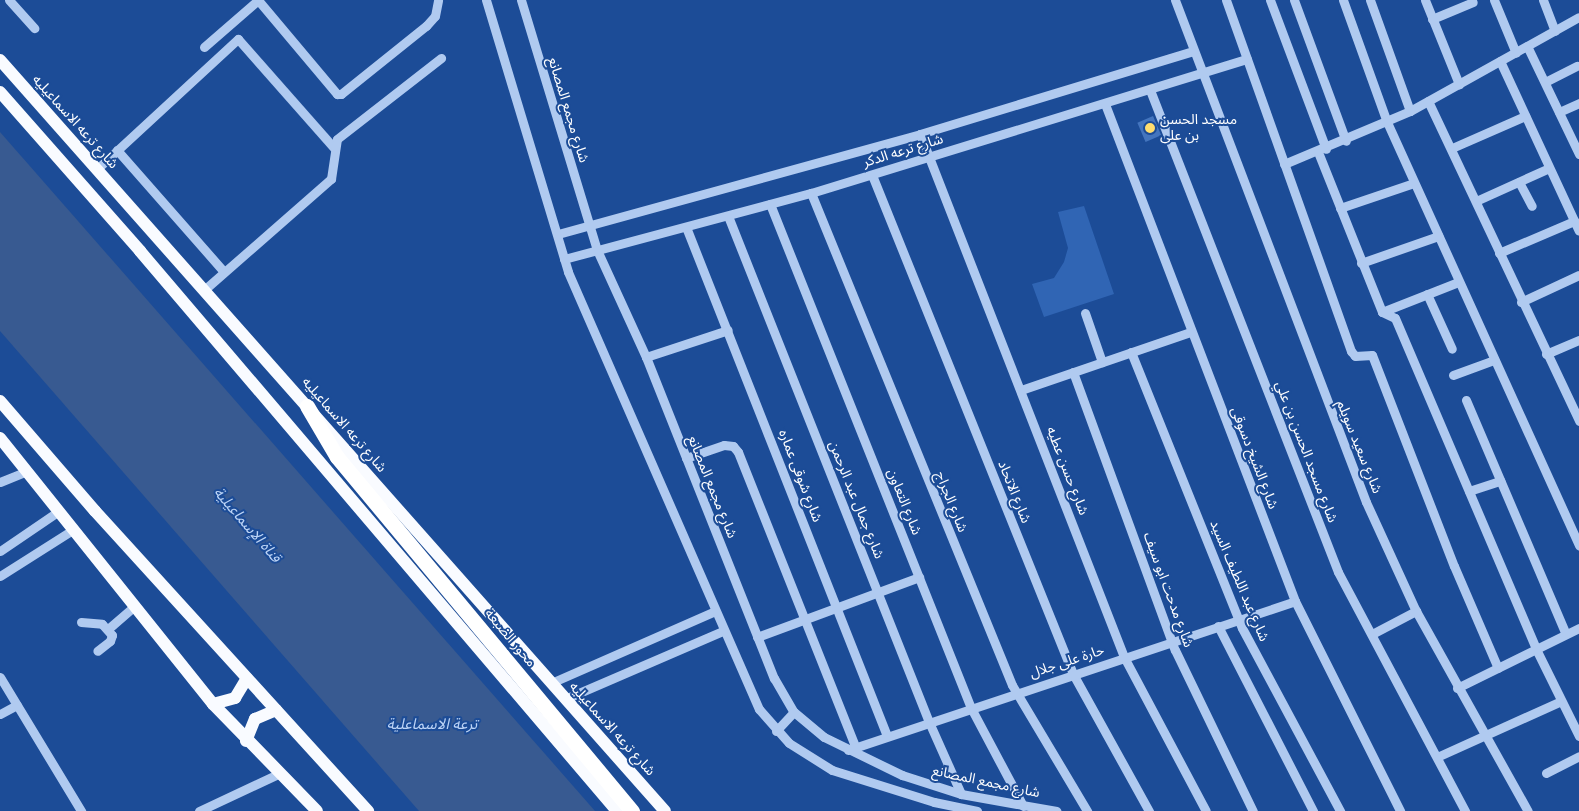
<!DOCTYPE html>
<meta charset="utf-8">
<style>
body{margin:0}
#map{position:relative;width:1579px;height:811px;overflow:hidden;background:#1c4c97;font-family:Figtree,"Noto Sans Arabic",sans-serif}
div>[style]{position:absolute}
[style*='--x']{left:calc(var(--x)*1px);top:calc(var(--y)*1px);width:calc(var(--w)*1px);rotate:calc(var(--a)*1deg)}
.green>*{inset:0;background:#3065b4}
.water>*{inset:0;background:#385a91}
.building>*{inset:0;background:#4475be;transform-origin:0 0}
.minor>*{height:9px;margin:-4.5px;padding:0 4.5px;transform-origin:4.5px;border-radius:4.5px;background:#b0caf0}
.major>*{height:12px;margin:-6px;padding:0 6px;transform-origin:6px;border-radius:6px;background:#f9fbff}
.highway>*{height:15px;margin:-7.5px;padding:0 7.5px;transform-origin:7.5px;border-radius:7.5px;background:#fff}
.dots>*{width:14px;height:14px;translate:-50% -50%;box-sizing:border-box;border:2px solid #1c4c97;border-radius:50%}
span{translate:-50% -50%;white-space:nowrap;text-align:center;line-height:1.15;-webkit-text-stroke:4px #1c4c97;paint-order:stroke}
.street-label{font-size:14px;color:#fff}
.poi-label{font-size:14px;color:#fff}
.left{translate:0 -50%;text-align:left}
.water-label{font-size:15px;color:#bdd4f6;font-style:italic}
</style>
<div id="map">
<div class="green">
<div style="clip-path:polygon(1084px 206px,1114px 294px,1044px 317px,1032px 284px,1054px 278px,1064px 262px,1068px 248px,1058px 212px)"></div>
</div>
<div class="water">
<div style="clip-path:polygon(0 132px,595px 811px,419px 811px,0 331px)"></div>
</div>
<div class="building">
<div style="left:1153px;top:116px;width:21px;height:17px;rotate:67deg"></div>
</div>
<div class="minor">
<div style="--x:9;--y:0;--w:38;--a:48"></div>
<div style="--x:258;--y:0;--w:123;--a:50"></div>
<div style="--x:337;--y:94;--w:4;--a:0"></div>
<div style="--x:341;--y:94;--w:109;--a:-38.7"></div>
<div style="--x:426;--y:26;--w:13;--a:-48"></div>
<div style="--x:435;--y:16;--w:16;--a:-79"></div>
<div style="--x:486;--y:0;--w:284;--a:73.2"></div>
<div style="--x:568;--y:272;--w:477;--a:66.4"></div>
<div style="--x:759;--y:709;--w:45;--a:48.6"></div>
<div style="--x:789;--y:743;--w:51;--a:32.1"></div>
<div style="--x:832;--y:770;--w:107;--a:17.4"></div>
<div style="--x:934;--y:802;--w:44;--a:11.8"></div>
<div style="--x:521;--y:0;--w:261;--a:73.1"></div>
<div style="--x:597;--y:250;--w:118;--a:65.4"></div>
<div style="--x:646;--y:357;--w:346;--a:68.3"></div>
<div style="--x:774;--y:678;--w:39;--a:60"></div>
<div style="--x:794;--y:712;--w:39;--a:40"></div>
<div style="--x:824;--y:737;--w:87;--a:26"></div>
<div style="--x:902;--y:775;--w:62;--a:17.9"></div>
<div style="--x:961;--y:794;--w:97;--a:10.1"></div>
<div style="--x:1175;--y:0;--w:537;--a:69.17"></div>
<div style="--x:1366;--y:502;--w:120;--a:65.4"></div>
<div style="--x:1416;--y:611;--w:229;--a:60.8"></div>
<div style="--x:1226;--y:0;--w:373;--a:70.4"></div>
<div style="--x:1351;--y:351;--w:6;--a:51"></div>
<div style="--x:1355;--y:356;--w:17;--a:-3"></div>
<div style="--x:1372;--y:355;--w:226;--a:68.8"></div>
<div style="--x:1454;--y:566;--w:111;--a:66.7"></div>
<div style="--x:1270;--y:0;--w:159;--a:69.4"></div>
<div style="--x:1294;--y:0;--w:150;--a:69.8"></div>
<div style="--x:1343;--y:0;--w:130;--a:70.2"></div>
<div style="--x:1387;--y:122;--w:465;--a:65.6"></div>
<div style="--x:1370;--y:0;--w:118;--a:70.2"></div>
<div style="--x:1425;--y:0;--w:91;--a:68"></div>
<div style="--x:1494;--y:0;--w:57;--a:67.5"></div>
<div style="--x:1543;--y:0;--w:33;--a:69"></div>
<div style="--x:1432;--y:19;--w:44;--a:-22.5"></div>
<div style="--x:1527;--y:46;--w:120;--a:64.3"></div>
<div style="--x:204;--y:47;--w:72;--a:-41"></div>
<div style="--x:1500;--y:61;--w:187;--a:65.1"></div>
<div style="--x:1545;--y:82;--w:36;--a:-27"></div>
<div style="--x:1150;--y:90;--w:517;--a:68.69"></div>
<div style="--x:1338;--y:572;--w:271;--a:62"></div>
<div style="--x:1428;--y:101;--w:354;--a:64.7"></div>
<div style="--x:1105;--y:104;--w:532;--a:69.08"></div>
<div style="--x:1295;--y:601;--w:235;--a:63.4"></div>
<div style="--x:1559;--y:112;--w:22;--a:-24"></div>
<div style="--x:920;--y:134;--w:561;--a:68.69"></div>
<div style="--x:1124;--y:657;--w:174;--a:62"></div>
<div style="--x:1452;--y:148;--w:80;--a:-23.7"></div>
<div style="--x:117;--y:150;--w:162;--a:48.7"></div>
<div style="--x:1318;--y:152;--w:172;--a:68.2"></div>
<div style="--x:1382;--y:312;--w:14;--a:25"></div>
<div style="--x:1395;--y:318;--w:360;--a:66.9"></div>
<div style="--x:1536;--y:649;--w:97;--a:63.7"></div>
<div style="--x:1284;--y:164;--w:137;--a:-22.8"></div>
<div style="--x:1410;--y:111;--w:193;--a:-29.1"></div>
<div style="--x:97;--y:169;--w:192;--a:-42.7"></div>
<div style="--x:238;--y:39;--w:145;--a:48.6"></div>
<div style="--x:872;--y:175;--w:538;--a:68.06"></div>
<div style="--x:1073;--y:674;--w:157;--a:61"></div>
<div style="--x:1519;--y:182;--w:27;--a:62"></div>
<div style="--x:811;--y:193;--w:531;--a:67.78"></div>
<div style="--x:1012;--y:685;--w:147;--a:59.2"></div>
<div style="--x:1476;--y:201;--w:80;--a:-24.3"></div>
<div style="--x:770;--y:204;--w:543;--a:68.26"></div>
<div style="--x:971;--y:708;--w:111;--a:62"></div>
<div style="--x:1340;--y:208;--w:78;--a:-18.7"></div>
<div style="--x:728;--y:216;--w:544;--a:68.34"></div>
<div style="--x:929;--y:722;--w:79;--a:66"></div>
<div style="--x:686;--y:227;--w:547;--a:68.45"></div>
<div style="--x:558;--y:234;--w:376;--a:-15.4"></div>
<div style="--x:920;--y:134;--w:286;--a:-16.9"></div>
<div style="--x:1499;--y:253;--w:82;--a:-23.1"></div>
<div style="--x:564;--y:259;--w:256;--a:-15"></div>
<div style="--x:811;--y:193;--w:456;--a:-17.1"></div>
<div style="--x:1361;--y:263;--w:82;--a:-19.3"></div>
<div style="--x:204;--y:290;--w:169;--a:-41.2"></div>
<div style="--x:331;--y:179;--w:40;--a:-81.5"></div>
<div style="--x:337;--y:139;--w:132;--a:-37.9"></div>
<div style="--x:1427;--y:294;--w:60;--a:65.6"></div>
<div style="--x:1521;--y:302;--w:64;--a:-25"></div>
<div style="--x:1382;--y:312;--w:82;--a:-21.5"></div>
<div style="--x:1085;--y:313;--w:52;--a:70.9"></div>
<div style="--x:1131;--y:352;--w:297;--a:68.1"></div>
<div style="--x:1242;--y:628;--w:208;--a:61.8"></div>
<div style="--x:1546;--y:354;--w:36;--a:-23"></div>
<div style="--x:646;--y:357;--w:86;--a:-18.2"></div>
<div style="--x:1073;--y:372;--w:296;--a:69.9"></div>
<div style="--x:1175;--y:650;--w:179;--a:64.2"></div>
<div style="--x:1453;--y:375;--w:44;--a:-20.1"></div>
<div style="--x:1021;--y:390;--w:179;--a:-18.9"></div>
<div style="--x:1466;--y:400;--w:254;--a:66.9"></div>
<div style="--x:686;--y:458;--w:40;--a:-18.9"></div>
<div style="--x:724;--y:445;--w:9;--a:6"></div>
<div style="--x:733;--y:446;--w:8;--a:50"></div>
<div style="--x:738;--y:452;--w:316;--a:68.3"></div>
<div style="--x:0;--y:482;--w:27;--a:-22"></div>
<div style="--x:1469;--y:491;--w:33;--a:-18"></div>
<div style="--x:0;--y:551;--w:68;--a:-34.2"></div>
<div style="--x:0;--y:576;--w:84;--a:-32.4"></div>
<div style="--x:81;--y:622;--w:21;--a:5"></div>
<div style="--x:102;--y:624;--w:15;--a:48"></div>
<div style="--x:112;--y:635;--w:6;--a:108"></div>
<div style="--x:110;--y:641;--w:16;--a:142"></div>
<div style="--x:1218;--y:626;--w:208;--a:62.8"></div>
<div style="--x:108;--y:629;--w:35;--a:-41"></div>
<div style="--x:1372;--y:634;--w:50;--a:-27.6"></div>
<div style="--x:757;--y:637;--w:173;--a:-20.3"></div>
<div style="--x:0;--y:677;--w:157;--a:58.8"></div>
<div style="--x:551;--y:683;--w:179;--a:-23.7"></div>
<div style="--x:1457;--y:688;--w:136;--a:-26.2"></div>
<div style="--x:565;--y:699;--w:172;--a:-23.3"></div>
<div style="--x:0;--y:714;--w:19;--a:-28"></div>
<div style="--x:776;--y:731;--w:26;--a:-47"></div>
<div style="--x:848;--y:750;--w:471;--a:-18.4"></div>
<div style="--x:1437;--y:757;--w:136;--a:-24.3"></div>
<div style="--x:1546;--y:773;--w:37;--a:-27"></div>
<div style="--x:199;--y:811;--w:87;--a:-25.1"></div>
</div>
<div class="major">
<div style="--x:0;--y:60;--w:1003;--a:48.48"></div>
<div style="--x:0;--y:92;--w:212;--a:48.6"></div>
<div style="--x:140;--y:251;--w:736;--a:49.58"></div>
<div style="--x:0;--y:401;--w:145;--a:49.2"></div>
<div style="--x:95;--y:511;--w:406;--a:47.7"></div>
<div style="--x:0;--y:438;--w:341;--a:51.3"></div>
<div style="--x:213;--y:704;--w:149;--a:45.8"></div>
<div style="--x:213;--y:704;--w:23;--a:-15"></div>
<div style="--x:235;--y:698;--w:23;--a:-59"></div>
<div style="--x:246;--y:741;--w:24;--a:-68"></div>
<div style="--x:255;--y:719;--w:23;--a:-23"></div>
</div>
<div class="highway">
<div style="--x:307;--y:406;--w:59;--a:59.5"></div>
<div style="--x:337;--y:457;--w:461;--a:50.2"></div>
</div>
<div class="dots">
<div style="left:1150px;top:128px;background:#ffdd6f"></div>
</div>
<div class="street-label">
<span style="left:568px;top:110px;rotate:73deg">شارع مجمع المصانع</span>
<span style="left:75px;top:122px;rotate:48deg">شارع ترعه الاسماعيليه</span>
<span style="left:903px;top:151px;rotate:-17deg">شارع ترعه الدكر</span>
<span style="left:344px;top:425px;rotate:49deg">شارع ترعه الاسماعيليه</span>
<span style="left:1359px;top:447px;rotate:68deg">شارع سعيد سويلم</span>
<span style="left:1306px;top:452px;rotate:69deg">شارع مسجد الحسن بن علي</span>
<span style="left:1254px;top:458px;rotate:69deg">شارع الشيخ دسوقى</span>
<span style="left:1067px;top:471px;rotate:69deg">شارع حسن عطيه</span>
<span style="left:800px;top:476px;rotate:69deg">شارع شوقى عماره</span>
<span style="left:712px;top:487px;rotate:68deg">شارع مجمع المصانع</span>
<span style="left:1014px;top:492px;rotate:68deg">شارع الاتحاد</span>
<span style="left:856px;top:500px;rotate:68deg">شارع جمال عبد الرحمن</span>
<span style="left:904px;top:502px;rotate:68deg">شارع التعاون</span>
<span style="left:951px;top:502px;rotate:68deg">شارع الجراج</span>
<span style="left:1239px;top:581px;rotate:67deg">شارع عبد اللطيف السيد</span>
<span style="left:1168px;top:590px;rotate:70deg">شارع مدحت ابو سيف</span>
<span style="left:510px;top:638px;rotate:50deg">محور الضبعة</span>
<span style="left:1067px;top:662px;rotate:-18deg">حارة على جلال</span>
<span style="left:612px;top:729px;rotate:48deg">شارع ترعه الاسماعيليه</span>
<span style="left:986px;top:782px;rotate:12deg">شارع مجمع المصانع</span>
</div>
<div class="poi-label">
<span class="left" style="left:1160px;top:128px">مسجد الحسن<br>بن على</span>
</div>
<div class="water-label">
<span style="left:247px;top:525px;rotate:49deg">قناة الإسماعيلية</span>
<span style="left:432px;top:725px">ترعة الاسماعلية</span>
</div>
</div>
